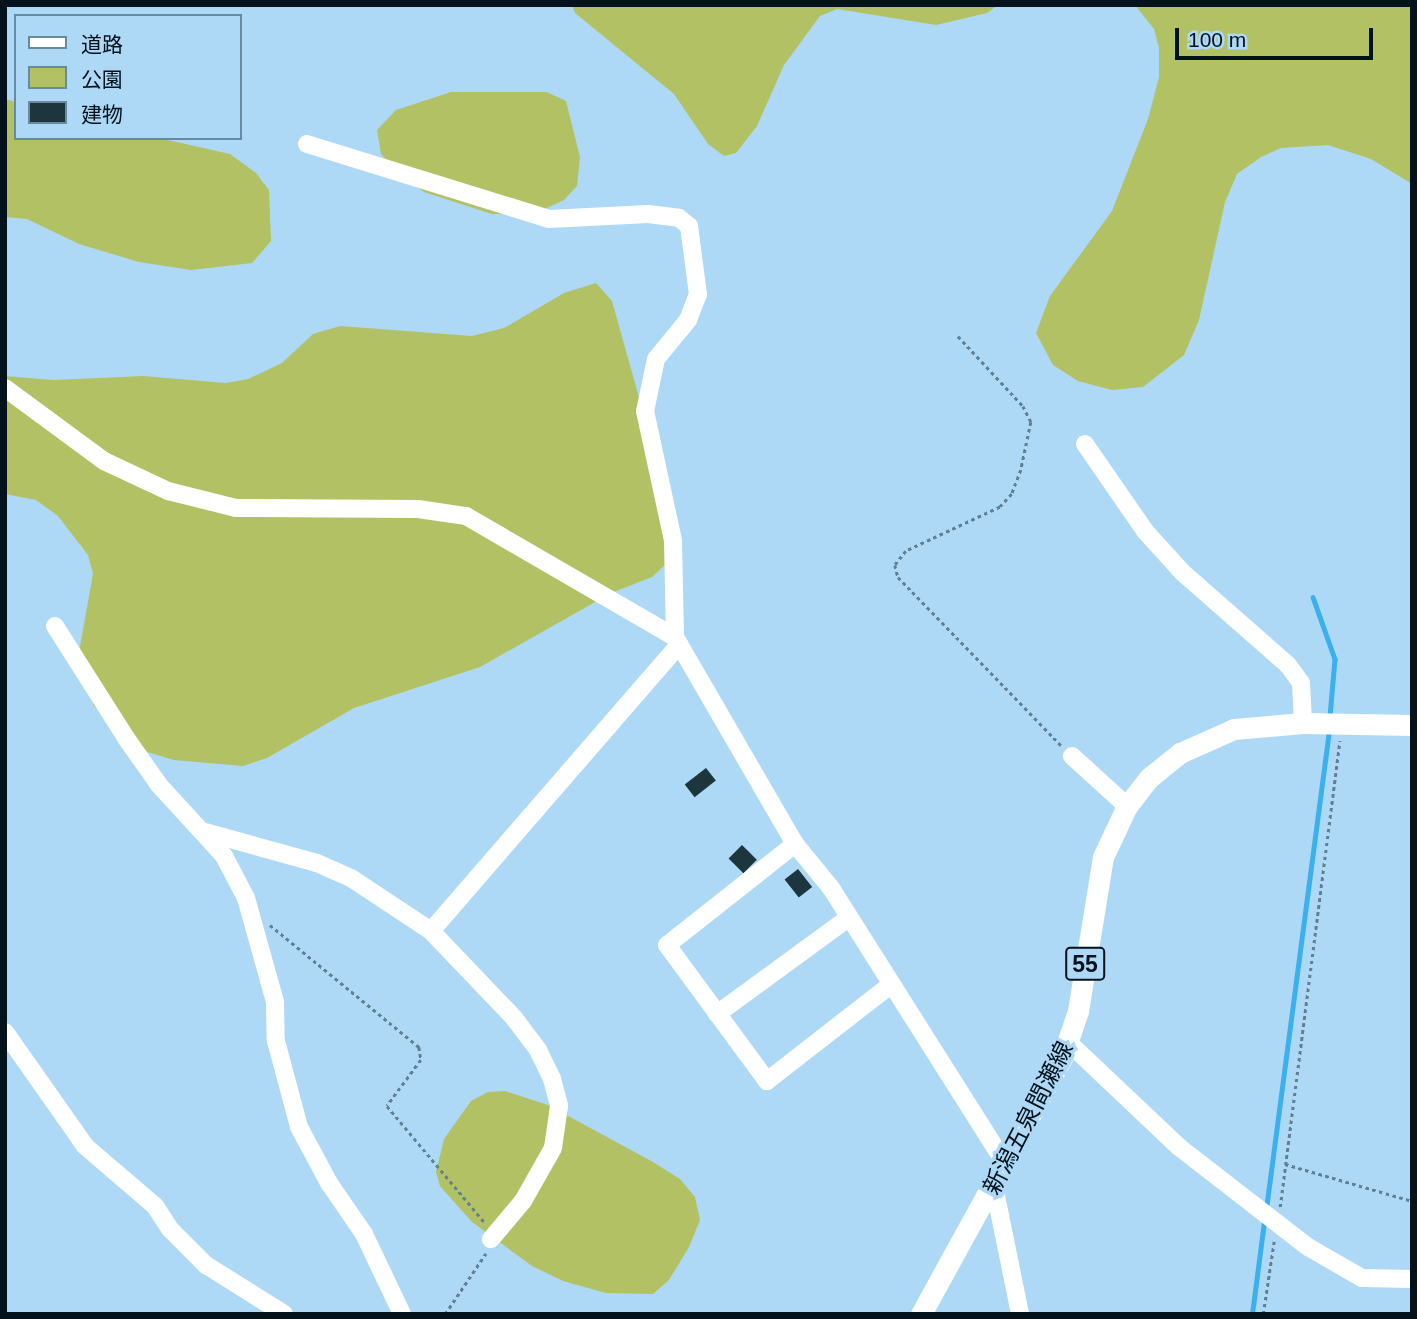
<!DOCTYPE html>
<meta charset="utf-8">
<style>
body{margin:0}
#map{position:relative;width:1417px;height:1319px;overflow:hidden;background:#add9f6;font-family:Arial,"Noto Sans JP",sans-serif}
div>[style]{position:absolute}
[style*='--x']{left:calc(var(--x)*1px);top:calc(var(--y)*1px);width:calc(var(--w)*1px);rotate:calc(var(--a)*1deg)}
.green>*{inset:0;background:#b2c164}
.stream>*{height:4.5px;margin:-2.25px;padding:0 2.25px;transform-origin:2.25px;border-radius:2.25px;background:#3cb0ee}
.building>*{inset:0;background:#1d363d;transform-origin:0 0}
.path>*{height:2.5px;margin-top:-1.25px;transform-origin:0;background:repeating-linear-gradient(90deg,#607f93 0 3.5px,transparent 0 7px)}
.minor>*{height:18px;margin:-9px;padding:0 9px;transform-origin:9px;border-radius:9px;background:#fff}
.major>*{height:21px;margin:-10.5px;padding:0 10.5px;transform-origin:10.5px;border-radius:10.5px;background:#fff}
span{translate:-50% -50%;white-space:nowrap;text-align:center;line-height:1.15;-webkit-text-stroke:7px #add9f6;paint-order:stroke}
.shield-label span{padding:2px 5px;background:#add9f6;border:2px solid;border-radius:5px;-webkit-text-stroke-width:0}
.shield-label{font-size:23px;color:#03121b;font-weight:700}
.street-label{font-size:24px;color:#03121b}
.frame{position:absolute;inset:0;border:7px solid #03121b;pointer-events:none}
.legend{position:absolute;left:14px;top:14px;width:228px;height:126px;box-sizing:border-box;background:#add9f6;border:2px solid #69899e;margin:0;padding:9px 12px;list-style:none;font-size:21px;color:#03121b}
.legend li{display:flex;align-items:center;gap:14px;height:35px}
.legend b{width:35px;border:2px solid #69899e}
.scale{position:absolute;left:1175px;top:28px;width:198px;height:32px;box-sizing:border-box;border:4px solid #03121b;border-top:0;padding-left:9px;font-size:21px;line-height:24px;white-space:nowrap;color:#03121b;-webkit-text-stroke:5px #add9f6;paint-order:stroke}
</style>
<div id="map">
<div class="green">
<div style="clip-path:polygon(572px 5px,998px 5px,987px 13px,936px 25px,837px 9px,820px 16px,784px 65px,757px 126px,736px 153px,724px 156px,708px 144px,674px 94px,575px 13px)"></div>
<div style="clip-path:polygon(1135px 5px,1412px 5px,1412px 184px,1371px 159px,1328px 145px,1281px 148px,1261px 157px,1237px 174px,1225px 202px,1199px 320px,1184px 355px,1143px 387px,1112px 390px,1078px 381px,1053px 365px,1036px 333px,1050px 296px,1112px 211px,1148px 119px,1159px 77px,1159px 48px,1154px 29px)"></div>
<div style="clip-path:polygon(451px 92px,547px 92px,566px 101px,580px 157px,577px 186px,564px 200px,536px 213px,492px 214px,424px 192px,401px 175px,381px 154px,377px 130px,396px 110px)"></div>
<div style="clip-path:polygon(5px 99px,16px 102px,16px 138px,159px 138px,230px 154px,256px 173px,269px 190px,271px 241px,252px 263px,191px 270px,139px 262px,79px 244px,27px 219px,5px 217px)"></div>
<div style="clip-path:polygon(596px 283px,612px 301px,676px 530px,667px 563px,652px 577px,611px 593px,480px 667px,354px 708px,267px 758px,243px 766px,174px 760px,144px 751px,94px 706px,77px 663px,93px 574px,88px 555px,58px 516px,36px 500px,5px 494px,5px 376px,53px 380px,143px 376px,226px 383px,248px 379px,282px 363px,313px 334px,340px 326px,472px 336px,504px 328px,564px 293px)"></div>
<div style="clip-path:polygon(505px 1091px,548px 1105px,653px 1162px,680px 1179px,695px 1197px,700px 1220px,689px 1247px,669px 1280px,653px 1294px,606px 1293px,563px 1281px,532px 1266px,472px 1222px,440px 1186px,436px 1172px,444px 1139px,471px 1101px,488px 1092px)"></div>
</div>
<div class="stream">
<div style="--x:1313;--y:597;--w:66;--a:70.5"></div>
<div style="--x:1335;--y:659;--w:57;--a:95"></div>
<div style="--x:1266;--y:1209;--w:485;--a:-82.5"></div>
<div style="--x:1252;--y:1314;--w:94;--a:-82.6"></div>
</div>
<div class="building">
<div style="left:706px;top:768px;width:16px;height:27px;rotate:52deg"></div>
<div style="left:742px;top:845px;width:21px;height:19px;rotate:45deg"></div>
<div style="left:798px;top:869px;width:23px;height:17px;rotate:52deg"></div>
</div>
<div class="path">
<div style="--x:958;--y:336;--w:96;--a:47.1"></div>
<div style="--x:1023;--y:406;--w:18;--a:63"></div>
<div style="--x:1031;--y:422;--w:49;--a:101.8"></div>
<div style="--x:1021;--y:470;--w:26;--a:111"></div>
<div style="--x:1012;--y:494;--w:18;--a:133"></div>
<div style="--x:1000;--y:507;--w:104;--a:154.9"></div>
<div style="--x:906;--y:551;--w:18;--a:128"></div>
<div style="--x:895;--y:565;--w:12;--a:76"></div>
<div style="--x:898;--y:577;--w:235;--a:45.9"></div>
<div style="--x:270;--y:925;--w:193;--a:39.3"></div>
<div style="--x:419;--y:1047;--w:13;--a:81"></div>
<div style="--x:421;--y:1060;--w:57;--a:126.5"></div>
<div style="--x:387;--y:1106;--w:154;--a:50"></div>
<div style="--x:1285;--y:1164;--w:132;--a:16.2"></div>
<div style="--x:1280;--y:1207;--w:470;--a:-82.7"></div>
<div style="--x:445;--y:1314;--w:73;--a:-56.1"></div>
<div style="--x:1263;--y:1314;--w:74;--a:-81.4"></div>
</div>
<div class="minor">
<div style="--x:307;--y:144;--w:253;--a:17.2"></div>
<div style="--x:549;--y:219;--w:99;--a:-2.9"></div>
<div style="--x:648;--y:214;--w:31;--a:7"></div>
<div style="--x:679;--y:218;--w:13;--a:39"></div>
<div style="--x:689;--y:226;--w:69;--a:82.5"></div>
<div style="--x:698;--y:294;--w:28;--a:111"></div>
<div style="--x:688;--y:320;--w:50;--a:129.4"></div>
<div style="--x:656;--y:359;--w:53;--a:101.9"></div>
<div style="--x:645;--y:411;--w:133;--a:77.8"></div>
<div style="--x:673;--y:541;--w:96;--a:88.8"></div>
<div style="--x:5;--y:388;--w:123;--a:36.4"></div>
<div style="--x:104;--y:461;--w:71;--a:25.1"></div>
<div style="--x:168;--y:491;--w:70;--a:14"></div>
<div style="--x:236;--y:508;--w:182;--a:0.3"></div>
<div style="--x:418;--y:509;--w:49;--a:8.3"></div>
<div style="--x:466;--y:516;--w:241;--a:30.1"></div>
<div style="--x:675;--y:637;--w:239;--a:59.9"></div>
<div style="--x:795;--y:844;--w:57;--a:50.7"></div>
<div style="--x:831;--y:888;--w:328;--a:57.7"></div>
<div style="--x:1085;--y:444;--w:106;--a:55.4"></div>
<div style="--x:1145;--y:531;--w:55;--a:47.9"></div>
<div style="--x:1182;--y:572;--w:141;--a:41.3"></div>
<div style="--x:1288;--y:665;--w:22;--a:54"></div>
<div style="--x:1301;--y:683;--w:40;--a:87.1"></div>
<div style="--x:55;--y:626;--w:133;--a:57.6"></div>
<div style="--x:126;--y:738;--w:57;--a:54.9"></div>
<div style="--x:159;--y:785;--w:96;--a:47.5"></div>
<div style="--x:224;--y:856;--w:47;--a:62.4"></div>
<div style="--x:246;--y:898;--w:108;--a:74.4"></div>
<div style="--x:275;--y:1002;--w:39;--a:89"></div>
<div style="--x:276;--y:1041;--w:89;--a:75"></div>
<div style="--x:299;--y:1127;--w:64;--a:61.8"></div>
<div style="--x:329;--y:1183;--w:62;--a:55.5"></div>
<div style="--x:364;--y:1234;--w:89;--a:64.6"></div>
<div style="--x:1072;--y:756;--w:74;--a:42.3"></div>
<div style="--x:205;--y:832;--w:116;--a:15.5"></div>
<div style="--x:317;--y:863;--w:37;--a:24"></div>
<div style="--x:351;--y:878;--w:96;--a:33.5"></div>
<div style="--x:431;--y:931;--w:379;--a:-49.1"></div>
<div style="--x:795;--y:844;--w:163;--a:141.7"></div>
<div style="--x:667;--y:945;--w:169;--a:53.7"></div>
<div style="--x:767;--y:1081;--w:155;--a:-37.9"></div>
<div style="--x:431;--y:931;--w:120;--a:46.3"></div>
<div style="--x:514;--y:1018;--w:40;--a:53"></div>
<div style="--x:538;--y:1050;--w:32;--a:64"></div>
<div style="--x:552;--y:1079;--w:28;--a:75"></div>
<div style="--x:559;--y:1106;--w:42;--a:98.1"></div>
<div style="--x:553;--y:1148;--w:61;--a:119.5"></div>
<div style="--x:523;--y:1201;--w:50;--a:130.1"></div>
<div style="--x:717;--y:1014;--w:161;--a:-36.2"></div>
<div style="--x:5;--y:1032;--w:139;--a:54.9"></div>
<div style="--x:85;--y:1146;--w:92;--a:40.6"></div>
<div style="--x:155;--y:1206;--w:27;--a:57"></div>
<div style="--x:170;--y:1229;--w:51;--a:45"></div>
<div style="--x:206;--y:1265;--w:92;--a:32.1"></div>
<div style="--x:1068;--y:1042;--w:153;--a:43.4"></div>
<div style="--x:1179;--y:1147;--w:163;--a:37.8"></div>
<div style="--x:1308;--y:1247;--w:62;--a:29.9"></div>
<div style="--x:1362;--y:1278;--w:50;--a:1.1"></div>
<div style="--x:994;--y:1186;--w:131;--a:78.5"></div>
</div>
<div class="major">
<div style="--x:921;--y:1314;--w:292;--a:-61.2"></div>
<div style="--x:1062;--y:1058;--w:50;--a:-71.2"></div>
<div style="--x:1078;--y:1011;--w:156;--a:-80.8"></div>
<div style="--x:1103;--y:857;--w:56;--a:-64.8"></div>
<div style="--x:1127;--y:806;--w:36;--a:-52"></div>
<div style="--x:1149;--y:778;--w:40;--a:-39"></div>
<div style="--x:1180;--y:753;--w:59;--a:-24"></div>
<div style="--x:1234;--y:729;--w:69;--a:-5"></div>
<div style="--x:1303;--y:723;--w:109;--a:1.1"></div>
</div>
<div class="shield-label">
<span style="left:1085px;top:964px">55</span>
</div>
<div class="street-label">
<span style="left:1028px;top:1118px;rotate:-63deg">新潟五泉間瀬線</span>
</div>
<div class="frame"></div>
<ul class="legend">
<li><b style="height:9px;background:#fff"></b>道路</li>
<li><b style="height:19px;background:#b2c164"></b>公園</li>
<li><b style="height:19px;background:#1d363d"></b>建物</li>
</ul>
<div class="scale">100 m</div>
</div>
